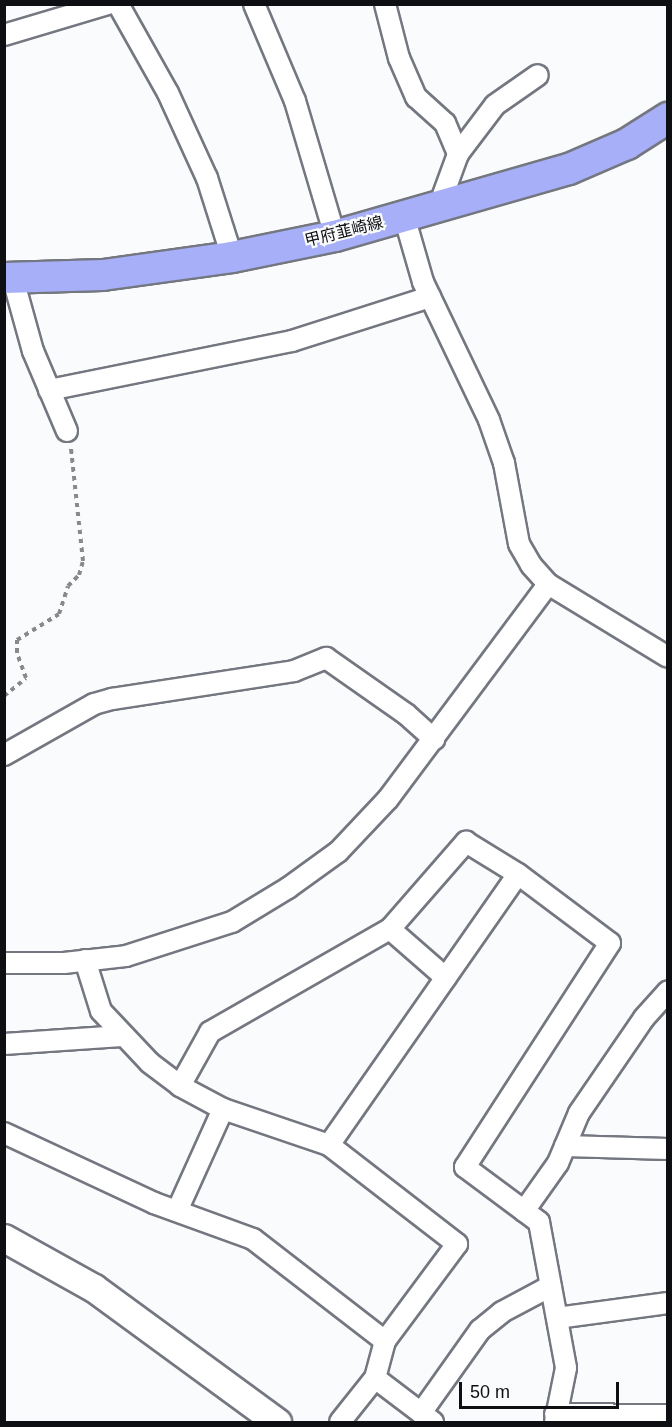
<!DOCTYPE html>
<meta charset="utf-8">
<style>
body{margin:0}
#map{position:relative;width:672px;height:1427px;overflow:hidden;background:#fafbfd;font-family:Helvetica,"Noto Sans JP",sans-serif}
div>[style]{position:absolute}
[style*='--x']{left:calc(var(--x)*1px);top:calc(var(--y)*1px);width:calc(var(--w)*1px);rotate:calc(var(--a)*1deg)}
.path>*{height:4px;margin-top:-2px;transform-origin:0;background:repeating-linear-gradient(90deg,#88898c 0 4.5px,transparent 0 9px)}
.roads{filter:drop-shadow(2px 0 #747780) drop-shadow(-2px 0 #747780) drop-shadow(0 2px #747780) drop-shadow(0 -2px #747780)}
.street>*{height:20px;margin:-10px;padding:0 10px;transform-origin:10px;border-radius:10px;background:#fff}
.secondary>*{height:27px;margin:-13.5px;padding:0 13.5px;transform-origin:13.5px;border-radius:13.5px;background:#fff}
.primary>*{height:30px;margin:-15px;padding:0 15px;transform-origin:15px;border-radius:15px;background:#a6aff7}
span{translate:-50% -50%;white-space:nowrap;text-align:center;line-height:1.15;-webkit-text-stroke:4.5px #fafbfd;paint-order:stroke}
.street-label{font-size:16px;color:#0e0f12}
.frame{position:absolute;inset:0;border:6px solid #0e0f12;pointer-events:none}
.scale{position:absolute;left:459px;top:1382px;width:160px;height:27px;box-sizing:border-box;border:3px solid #0e0f12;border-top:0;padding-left:8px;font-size:18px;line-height:21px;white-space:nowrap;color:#0e0f12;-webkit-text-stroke:4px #fafbfd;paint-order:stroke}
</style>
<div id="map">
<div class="path">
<div style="--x:4;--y:696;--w:28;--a:-39"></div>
<div style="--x:26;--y:678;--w:27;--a:-110"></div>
<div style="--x:17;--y:653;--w:13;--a:-90"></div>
<div style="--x:17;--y:640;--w:49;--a:-31.8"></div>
<div style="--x:59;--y:614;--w:29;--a:-72"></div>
<div style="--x:68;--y:586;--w:16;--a:-45"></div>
<div style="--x:79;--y:575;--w:15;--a:-74"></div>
<div style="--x:83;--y:561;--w:114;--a:-96.1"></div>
</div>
<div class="roads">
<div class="street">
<div style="--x:118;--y:4;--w:102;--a:60.7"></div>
<div style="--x:168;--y:93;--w:94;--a:65.4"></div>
<div style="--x:207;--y:178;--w:83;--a:72.4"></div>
<div style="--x:254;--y:4;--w:105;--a:67.1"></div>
<div style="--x:295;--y:101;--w:141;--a:73.5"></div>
<div style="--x:385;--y:4;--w:56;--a:75.5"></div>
<div style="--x:399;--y:58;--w:43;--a:66.4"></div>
<div style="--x:416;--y:97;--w:39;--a:42"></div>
<div style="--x:445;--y:123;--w:34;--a:67"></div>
<div style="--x:4;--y:35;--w:109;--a:-16.6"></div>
<div style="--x:439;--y:206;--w:55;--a:-69.9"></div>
<div style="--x:458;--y:154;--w:61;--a:-52.9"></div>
<div style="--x:495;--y:105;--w:52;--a:-34.9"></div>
<div style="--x:404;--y:216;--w:69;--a:73.9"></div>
<div style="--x:423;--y:282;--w:153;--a:64.4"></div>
<div style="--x:489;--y:420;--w:46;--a:70.8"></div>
<div style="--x:504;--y:463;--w:82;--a:79.5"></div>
<div style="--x:519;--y:544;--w:24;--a:60"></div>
<div style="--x:531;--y:565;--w:25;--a:48"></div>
<div style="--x:548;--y:584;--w:140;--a:31.3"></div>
<div style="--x:13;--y:279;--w:75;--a:74.5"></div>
<div style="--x:33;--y:351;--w:87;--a:67"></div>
<div style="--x:49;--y:390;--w:248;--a:-11.4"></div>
<div style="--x:292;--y:341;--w:145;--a:-17.7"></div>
<div style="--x:4;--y:755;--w:103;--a:-29.5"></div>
<div style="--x:94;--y:704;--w:19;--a:-16"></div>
<div style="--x:112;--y:699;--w:184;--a:-8.7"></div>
<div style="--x:294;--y:671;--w:35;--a:-22"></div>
<div style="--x:326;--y:658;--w:98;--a:35"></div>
<div style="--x:406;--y:714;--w:38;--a:42"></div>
<div style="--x:390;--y:929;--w:74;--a:41.2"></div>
<div style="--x:85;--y:960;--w:53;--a:72.6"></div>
<div style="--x:101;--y:1011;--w:71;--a:46.7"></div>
<div style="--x:150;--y:1063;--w:38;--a:37"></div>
<div style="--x:180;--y:1086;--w:49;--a:28.1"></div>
<div style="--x:223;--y:1109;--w:112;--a:18.8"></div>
<div style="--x:329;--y:1145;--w:162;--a:37.7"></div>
<div style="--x:457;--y:1244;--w:121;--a:126.6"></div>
<div style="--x:385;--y:1341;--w:38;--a:105"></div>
<div style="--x:375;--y:1378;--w:56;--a:128.5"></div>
<div style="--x:4;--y:963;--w:60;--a:0"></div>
<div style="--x:64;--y:963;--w:62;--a:-6.4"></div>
<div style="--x:126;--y:956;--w:111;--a:-17.8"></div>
<div style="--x:232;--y:922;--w:66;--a:-31.3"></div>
<div style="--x:288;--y:888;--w:62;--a:-35.8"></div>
<div style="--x:338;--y:852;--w:73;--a:-46.7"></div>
<div style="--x:388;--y:799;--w:268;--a:-53.3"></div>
<div style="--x:4;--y:1044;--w:118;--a:-3.9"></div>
<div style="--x:180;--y:1086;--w:62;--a:-60.9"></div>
<div style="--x:210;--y:1032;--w:207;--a:-29.8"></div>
<div style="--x:390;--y:929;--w:116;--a:-48.9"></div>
<div style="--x:466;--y:842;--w:61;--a:31.6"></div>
<div style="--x:518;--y:874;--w:115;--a:36.9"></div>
<div style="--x:610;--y:943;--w:267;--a:122.9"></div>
<div style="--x:465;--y:1167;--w:92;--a:36.6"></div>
<div style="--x:539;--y:1222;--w:148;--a:79.5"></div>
<div style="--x:566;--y:1368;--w:55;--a:101.5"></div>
<div style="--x:4;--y:1133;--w:166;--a:25"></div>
<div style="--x:154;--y:1203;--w:105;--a:20"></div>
<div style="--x:253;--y:1239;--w:167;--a:37.7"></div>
<div style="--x:329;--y:1145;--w:330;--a:-55.1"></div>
<div style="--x:565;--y:1146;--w:103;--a:1.7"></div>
<div style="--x:177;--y:1211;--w:112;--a:-65.7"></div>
<div style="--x:524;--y:1211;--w:59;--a:-54.7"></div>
<div style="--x:558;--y:1163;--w:54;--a:-67.2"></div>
<div style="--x:579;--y:1113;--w:115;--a:-55.6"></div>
<div style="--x:644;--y:1018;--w:36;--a:-48"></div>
<div style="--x:557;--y:1318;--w:112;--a:-7.7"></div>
<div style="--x:375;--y:1378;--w:73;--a:37.2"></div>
<div style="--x:421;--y:1413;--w:102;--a:-54.6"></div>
<div style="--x:480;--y:1330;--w:28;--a:-39"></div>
<div style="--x:502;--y:1312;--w:55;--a:-28"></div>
<div style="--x:555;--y:1414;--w:113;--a:0.5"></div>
</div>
<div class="secondary">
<div style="--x:4;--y:1238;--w:103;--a:29.1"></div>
<div style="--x:94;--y:1288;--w:227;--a:36.2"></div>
</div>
<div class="primary">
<div style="--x:4;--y:278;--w:99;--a:-1.7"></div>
<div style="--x:103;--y:275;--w:130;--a:-7.9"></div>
<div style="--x:232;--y:257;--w:105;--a:-11.5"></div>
<div style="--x:335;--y:236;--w:243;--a:-16"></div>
<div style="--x:569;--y:169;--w:63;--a:-23.3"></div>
<div style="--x:627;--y:144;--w:49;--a:-32.4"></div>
</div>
</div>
<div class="street-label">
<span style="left:344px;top:232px;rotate:-14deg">甲府韮崎線</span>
</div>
<div class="frame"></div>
<div class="scale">50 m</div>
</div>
